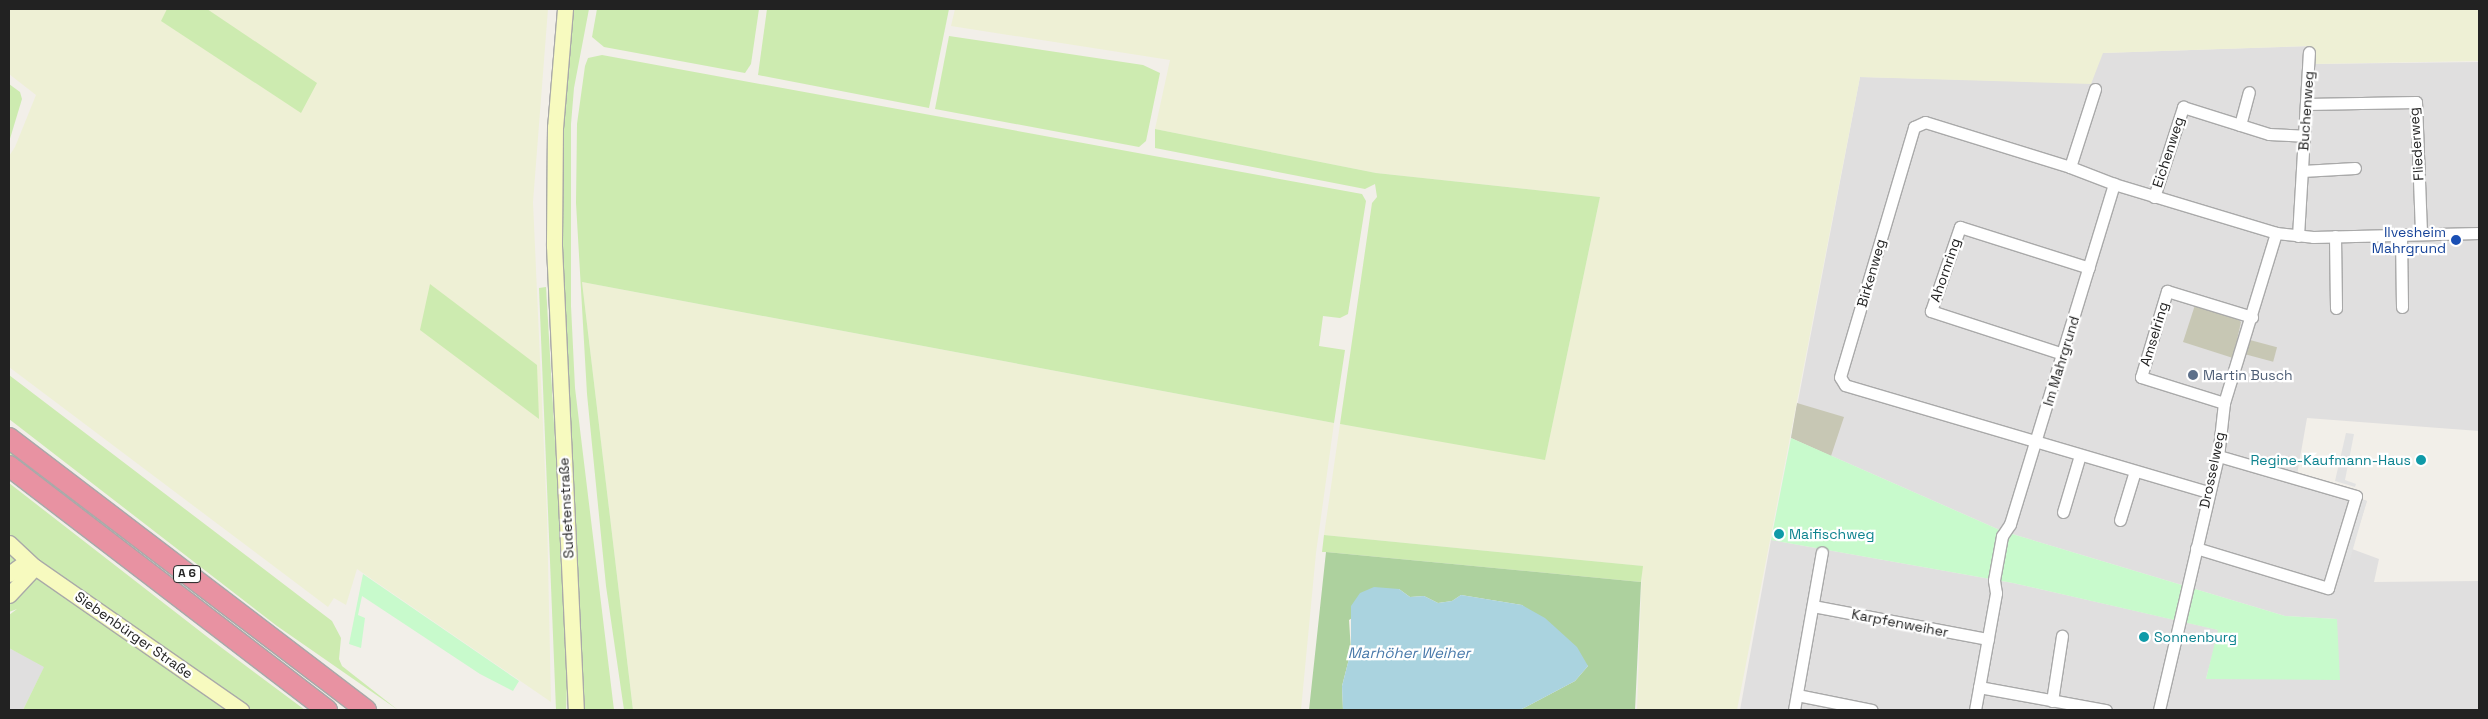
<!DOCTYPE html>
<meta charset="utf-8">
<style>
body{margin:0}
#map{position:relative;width:2488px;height:719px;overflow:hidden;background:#f2efe9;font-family:"Space Grotesk",sans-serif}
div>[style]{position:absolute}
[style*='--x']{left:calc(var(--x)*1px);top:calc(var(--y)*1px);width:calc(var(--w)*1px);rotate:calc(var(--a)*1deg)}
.residential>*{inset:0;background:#e0dfdf}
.construction>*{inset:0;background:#c7c7b4;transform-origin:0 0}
.farmland>*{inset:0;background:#eef0d5}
.grass>*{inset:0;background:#cdebb0}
.forest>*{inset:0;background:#add19e}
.park>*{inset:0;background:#c8facc}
.parking>*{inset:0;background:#e2e2e2;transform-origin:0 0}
.water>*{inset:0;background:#aad3df}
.roads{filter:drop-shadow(1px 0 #a9a9a9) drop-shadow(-1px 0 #a9a9a9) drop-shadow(0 1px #a9a9a9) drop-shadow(0 -1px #a9a9a9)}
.street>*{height:11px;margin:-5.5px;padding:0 5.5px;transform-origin:5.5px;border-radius:5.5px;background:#fff}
.secondary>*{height:15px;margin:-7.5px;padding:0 7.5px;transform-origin:7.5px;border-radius:7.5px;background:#f7fabf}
.highway>*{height:20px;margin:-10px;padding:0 10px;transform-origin:10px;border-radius:10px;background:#e892a2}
.dots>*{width:14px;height:14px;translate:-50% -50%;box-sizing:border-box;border:2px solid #fff;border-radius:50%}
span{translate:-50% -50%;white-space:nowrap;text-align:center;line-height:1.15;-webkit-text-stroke:4.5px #fff;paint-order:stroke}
.shield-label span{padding:1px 4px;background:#fff;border:1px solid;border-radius:4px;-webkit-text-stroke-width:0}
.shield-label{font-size:12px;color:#222;font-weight:700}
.street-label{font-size:14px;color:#222}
.transit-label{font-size:14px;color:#164399}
.right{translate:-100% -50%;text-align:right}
.service-label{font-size:14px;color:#4e5e75}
.left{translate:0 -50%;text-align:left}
.culture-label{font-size:14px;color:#0d838f}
.water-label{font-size:15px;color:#4a7aab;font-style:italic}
.frame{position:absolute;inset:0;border:10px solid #222;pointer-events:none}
</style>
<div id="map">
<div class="residential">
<div style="clip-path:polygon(2311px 46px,2312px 64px,2479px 62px,2479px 431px,2307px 418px,2297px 475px,2367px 501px,2352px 549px,2379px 559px,2374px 582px,2479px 581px,2479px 710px,1740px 710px,1771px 540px,2013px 583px,2219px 630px,2206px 679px,2337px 619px,2285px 616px,2002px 531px,1791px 438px,1860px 77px,2091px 83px,2102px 53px)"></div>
<div style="clip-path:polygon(9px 648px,45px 666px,23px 710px,9px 710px)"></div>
</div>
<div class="construction">
<div style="clip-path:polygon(2195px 305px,2234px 316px,2241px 322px,2233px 358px,2183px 342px)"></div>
<div style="left:2250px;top:340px;width:28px;height:15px;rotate:15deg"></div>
<div style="clip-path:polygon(1797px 403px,1844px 417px,1831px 456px,1791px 438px)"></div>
</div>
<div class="farmland">
<div style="clip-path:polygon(9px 9px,548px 9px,533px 202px,547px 516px,551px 702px,357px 569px,346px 605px,334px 598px,328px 607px,9px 367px,9px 156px,15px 147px,36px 95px,9px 74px)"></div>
<div style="clip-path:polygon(955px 9px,2479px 9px,2479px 61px,2312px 64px,2311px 46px,2103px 53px,2091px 84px,1860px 77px,1737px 710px,1637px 710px,1642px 566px,1324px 535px,1340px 424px,1545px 459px,1600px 197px,1376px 173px,1155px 129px,1170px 60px,951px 26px)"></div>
<div style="clip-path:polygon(582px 282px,1334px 423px,1316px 553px,1301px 710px,633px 710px)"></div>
</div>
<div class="grass">
<div style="clip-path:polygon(167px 9px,207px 9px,317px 83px,301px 113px,161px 21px)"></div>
<div style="clip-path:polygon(570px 9px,589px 9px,574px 88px,571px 124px,571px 306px,575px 388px,614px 710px,585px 710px,558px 228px)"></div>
<div style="clip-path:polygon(597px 9px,759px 9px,751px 64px,745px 73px,604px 47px,592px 37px)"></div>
<div style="clip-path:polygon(767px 9px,949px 9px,929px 108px,758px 75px)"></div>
<div style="clip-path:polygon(949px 36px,1143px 65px,1160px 73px,1146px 141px,1139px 147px,935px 109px)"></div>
<div style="clip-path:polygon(602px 55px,1362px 194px,1366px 201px,1348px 314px,1340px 318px,1323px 316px,1319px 346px,1345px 350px,1334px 423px,582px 282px,633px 710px,624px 710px,606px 586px,587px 394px,576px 203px,577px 124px,585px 66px,588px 58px)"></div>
<div style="clip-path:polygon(9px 84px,20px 92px,22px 99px,9px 142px)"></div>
<div style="clip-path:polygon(1155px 129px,1376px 173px,1600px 197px,1545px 460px,1340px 424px,1372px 203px,1377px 197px,1375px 184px,1365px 189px,1155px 148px)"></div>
<div style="clip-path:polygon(430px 284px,537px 365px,539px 419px,420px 330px)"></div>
<div style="clip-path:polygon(546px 287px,568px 663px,566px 710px,556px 710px,539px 288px)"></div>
<div style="clip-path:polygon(9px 375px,332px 621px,341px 638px,339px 659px,342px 666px,398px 710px,277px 626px,9px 419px)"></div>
<div style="clip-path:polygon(9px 449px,107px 524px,139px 551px,9px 454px)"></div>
<div style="clip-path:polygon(9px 483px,210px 639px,305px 710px,23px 710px,44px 667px,9px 648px,9px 615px,17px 609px,9px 612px,9px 604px,46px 566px,9px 564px)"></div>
<div style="clip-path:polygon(1324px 535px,1643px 566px,1641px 582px,1326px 552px,1322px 552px)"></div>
</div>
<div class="forest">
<div style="clip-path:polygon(1326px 552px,1641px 582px,1635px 710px,1520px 710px,1575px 681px,1588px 666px,1522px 605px,1461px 595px,1452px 601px,1438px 603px,1424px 596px,1410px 597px,1399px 589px,1349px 620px,1351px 651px,1342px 686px,1343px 710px,1309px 710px)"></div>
</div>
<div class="park">
<div style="clip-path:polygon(1791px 438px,2002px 531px,2285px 616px,2337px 619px,2340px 680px,2206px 679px,2218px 630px,2013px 583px,1771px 540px)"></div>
<div style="clip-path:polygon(363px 574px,519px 681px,513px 691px,480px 674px,362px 596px,358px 615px,365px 618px,361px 648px,349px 644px)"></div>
</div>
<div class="parking">
<div style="clip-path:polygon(2346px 433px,2354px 434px,2345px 480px,2356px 484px,2355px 487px,2335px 481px)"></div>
<div style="left:2360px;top:499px;width:7px;height:62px;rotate:16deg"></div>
</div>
<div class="water">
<div style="clip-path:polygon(1374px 587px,1399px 589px,1410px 597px,1424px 596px,1438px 603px,1452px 601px,1461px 595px,1522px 605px,1545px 618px,1577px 647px,1588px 666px,1575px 681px,1520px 710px,1343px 710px,1342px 686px,1351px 651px,1351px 606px,1360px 593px)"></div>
</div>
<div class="roads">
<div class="street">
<div style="--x:2306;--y:104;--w:110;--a:-1"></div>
<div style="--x:2416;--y:102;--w:132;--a:87.8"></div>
<div style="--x:2240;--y:125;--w:34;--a:-75"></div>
<div style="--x:2070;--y:167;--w:82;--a:-72.2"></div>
<div style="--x:2302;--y:171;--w:53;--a:-3.2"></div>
<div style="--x:2154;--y:197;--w:95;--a:-72.1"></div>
<div style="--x:2183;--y:107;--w:90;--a:17.4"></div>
<div style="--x:2269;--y:134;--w:35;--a:3"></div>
<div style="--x:2401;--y:235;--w:72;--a:89.2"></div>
<div style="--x:2298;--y:236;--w:184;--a:-86.6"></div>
<div style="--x:2335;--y:236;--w:72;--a:89.2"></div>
<div style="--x:2063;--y:354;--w:139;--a:-162"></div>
<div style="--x:1931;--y:311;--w:89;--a:-71"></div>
<div style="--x:1960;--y:227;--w:135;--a:17.6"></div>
<div style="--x:2224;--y:403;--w:87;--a:-162.6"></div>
<div style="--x:2141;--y:377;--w:90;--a:-73.2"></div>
<div style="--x:2167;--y:291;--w:89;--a:17"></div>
<div style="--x:2208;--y:492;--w:378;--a:-163.6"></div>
<div style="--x:1845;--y:385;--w:9;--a:-122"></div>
<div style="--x:1840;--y:377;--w:261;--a:-73.5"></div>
<div style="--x:1914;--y:127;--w:12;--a:-24"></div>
<div style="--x:1925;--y:122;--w:152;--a:17.2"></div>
<div style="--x:2070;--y:167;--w:47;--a:21.1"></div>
<div style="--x:2114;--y:184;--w:169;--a:16.8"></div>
<div style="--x:2276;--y:233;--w:37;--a:6"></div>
<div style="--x:2313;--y:237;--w:166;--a:-1.4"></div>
<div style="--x:2063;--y:512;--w:59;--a:-73.4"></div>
<div style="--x:2120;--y:520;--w:51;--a:-73"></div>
<div style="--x:2196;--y:548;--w:138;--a:16.9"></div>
<div style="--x:2328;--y:588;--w:96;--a:-73.1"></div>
<div style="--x:2356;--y:496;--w:144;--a:-163.8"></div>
<div style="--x:1813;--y:606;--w:178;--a:10.7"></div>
<div style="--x:1979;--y:687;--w:129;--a:10.3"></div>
<div style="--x:1797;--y:695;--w:76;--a:11.3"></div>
<div style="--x:2052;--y:701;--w:66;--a:-81.3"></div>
<div style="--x:1794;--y:710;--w:160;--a:-80"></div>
<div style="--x:1975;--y:710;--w:119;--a:-79.8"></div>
<div style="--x:1996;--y:593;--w:13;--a:-99"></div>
<div style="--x:1994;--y:580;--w:45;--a:-79.7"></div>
<div style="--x:2002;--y:536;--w:14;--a:-56"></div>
<div style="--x:2010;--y:524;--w:356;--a:-73"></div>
<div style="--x:2159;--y:710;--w:260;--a:-76.9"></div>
<div style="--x:2218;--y:457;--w:54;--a:-83.7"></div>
<div style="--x:2224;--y:403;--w:178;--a:-73"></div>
</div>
<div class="secondary">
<div style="--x:565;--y:9;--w:118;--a:94.8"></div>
<div style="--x:555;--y:127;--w:119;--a:90.5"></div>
<div style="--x:554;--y:246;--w:465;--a:87.3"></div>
<div style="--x:9;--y:543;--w:35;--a:43"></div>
<div style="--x:35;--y:567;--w:251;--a:34.8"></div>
<div style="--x:9;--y:574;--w:22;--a:-36"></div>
<div style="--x:9;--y:595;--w:38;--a:-47"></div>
</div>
<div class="highway">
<div style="--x:9;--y:438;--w:449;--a:37.3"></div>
<div style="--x:9;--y:466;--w:401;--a:37.5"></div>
</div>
</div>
<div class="dots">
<div style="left:2456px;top:240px;background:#1a4fb4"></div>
<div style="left:2193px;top:375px;background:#5c6f8a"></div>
<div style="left:2421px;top:460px;background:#0f9aa8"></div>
<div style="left:1779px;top:534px;background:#0f9aa8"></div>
<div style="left:2144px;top:637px;background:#0f9aa8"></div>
</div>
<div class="shield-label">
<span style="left:187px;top:574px">A 6</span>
</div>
<div class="street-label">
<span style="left:2306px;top:111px;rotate:-86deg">Buchenweg</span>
<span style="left:2416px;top:144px;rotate:-94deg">Fliederweg</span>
<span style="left:2168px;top:152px;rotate:-72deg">Eichenweg</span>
<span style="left:1945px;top:270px;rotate:-71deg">Ahornring</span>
<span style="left:1871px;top:273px;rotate:-74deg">Birkenweg</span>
<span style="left:2154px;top:334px;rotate:-73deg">Amselring</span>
<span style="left:2061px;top:361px;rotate:-73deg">Im Mahrgrund</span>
<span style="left:2212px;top:470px;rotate:-78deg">Drosselweg</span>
<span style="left:566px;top:508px;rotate:-93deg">Sudetenstraße</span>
<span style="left:1900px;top:623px;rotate:11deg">Karpfenweiher</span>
<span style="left:134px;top:635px;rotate:35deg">Siebenbürger Straße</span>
</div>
<div class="transit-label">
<span class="right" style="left:2446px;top:240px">Ilvesheim<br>Mahrgrund</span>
</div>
<div class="service-label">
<span class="left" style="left:2203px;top:375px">Martin Busch</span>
</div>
<div class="culture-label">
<span class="right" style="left:2411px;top:460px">Regine-Kaufmann-Haus</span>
<span class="left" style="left:1789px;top:534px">Maifischweg</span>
<span class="left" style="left:2154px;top:637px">Sonnenburg</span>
</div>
<div class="water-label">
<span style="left:1409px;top:653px">Marhöher Weiher</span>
</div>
<div class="frame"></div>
</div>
